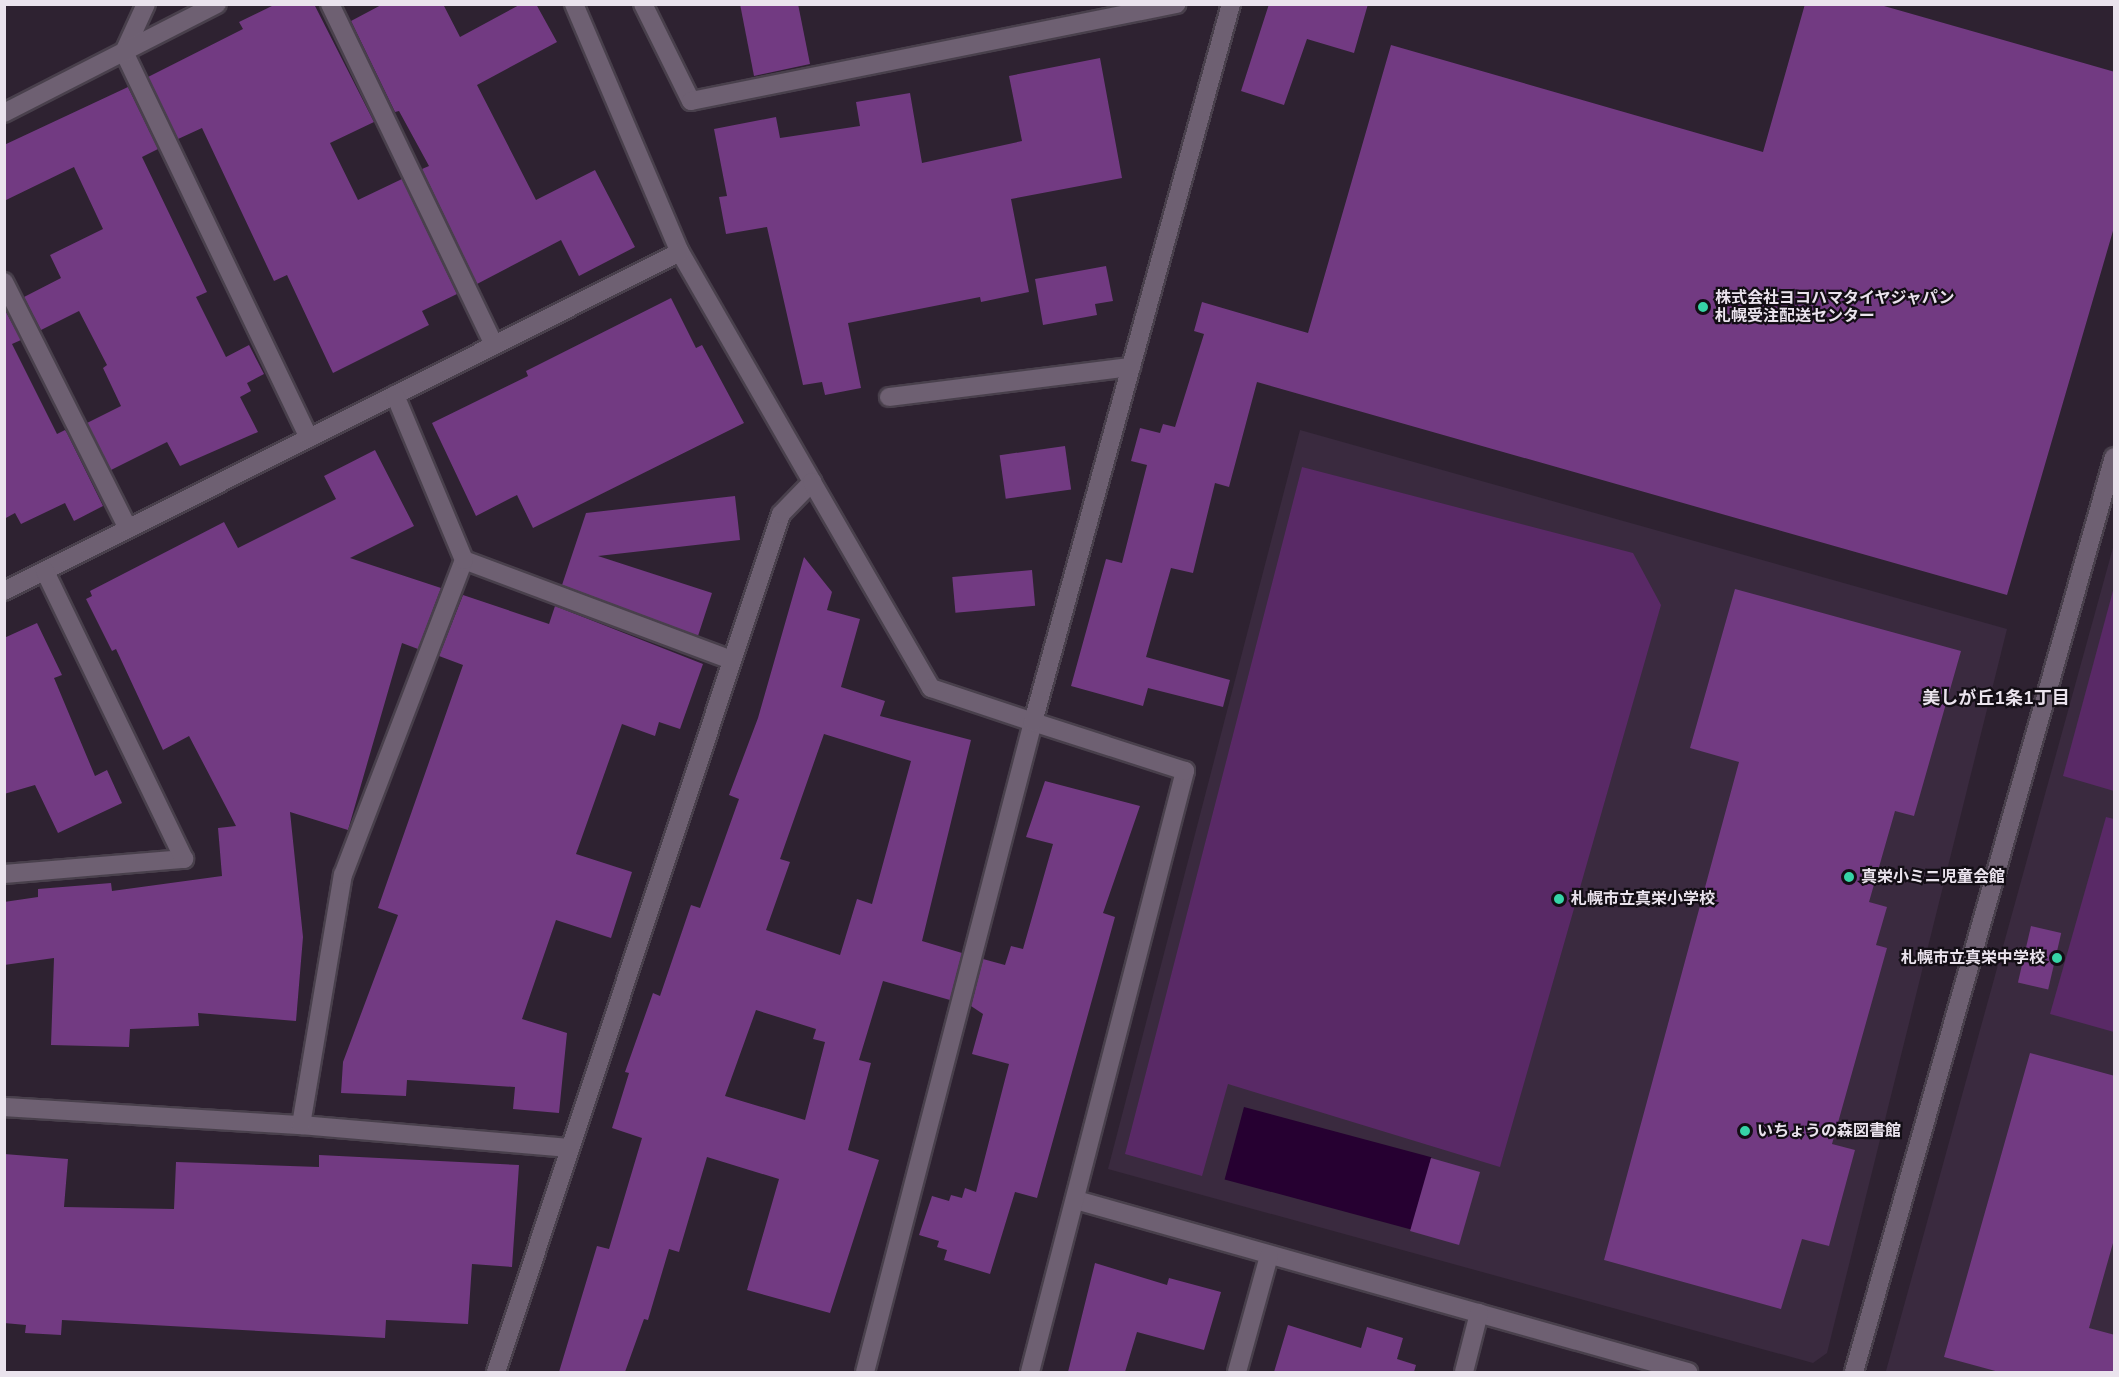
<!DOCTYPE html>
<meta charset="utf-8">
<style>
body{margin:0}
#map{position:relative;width:2119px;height:1377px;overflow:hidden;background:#2e2231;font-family:"Nunito Sans","Noto Sans JP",sans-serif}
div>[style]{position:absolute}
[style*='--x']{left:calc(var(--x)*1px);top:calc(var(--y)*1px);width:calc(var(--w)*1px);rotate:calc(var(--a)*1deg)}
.built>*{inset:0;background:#3a2a3f}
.green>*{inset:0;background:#592966}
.water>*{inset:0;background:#260031;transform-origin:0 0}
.building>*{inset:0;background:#723a82;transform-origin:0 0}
.roads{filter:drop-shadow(2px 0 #49404c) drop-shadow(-2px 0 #49404c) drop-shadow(0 2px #49404c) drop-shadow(0 -2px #49404c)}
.lane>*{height:18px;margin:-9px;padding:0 9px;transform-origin:9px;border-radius:9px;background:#6e6072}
.street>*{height:18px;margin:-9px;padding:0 9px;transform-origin:9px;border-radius:9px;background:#6e6072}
.dots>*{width:16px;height:16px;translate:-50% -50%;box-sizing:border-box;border:3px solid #130e15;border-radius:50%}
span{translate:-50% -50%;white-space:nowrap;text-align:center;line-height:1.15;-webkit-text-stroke:4.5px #130e15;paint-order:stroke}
.poi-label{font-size:16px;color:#eae3ed;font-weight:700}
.left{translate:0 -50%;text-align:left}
.right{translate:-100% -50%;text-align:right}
.neighbourhood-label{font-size:18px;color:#eae3ed;font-weight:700}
.frame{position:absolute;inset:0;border:6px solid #eae3ed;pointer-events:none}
</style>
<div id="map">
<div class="built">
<div style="clip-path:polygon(1300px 430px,2007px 629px,1827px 1353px,1813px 1363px,1108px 1169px)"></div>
<div style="clip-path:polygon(2114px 544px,2114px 1372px,1887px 1372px,1886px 1371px)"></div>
</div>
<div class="green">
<div style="clip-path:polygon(1302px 467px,1633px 553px,1661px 605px,1500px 1167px,1228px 1084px,1202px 1176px,1125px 1154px)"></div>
<div style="clip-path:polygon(2114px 587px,2114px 791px,2063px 776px)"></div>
<div style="clip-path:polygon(2106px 817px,2114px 819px,2114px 1032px,2050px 1014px)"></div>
</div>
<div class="water">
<div style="left:1244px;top:1107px;width:194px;height:75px;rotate:15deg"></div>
</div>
<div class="building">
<div style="clip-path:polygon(276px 4px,314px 4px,374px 122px,330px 143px,358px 200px,402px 179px,457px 294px,422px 311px,429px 325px,333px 373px,287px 275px,274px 281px,202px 128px,178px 139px,148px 77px,243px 29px,239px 22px)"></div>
<div style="clip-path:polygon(383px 4px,443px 4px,460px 37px,521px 4px,536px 4px,557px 42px,477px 85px,536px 200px,595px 170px,635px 247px,579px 276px,561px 240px,477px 284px,422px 169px,429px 166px,399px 111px,395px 112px,351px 21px)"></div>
<div style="clip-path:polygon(740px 4px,798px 4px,810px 64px,754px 76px)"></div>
<div style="clip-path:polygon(1269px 4px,1368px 4px,1354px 53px,1307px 39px,1284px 105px,1241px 91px)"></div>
<div style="clip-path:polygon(1805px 4px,1877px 4px,2115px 72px,2115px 224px,2007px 595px,1257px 382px,1229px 487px,1215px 483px,1193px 573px,1171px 568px,1146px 657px,1230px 680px,1223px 707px,1148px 688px,1143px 706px,1071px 686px,1106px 559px,1122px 563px,1147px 465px,1131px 461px,1140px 428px,1160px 433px,1163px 424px,1175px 427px,1204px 334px,1194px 331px,1202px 302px,1308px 333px,1391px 45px,1763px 152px)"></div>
<div style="clip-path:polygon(1100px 58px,1122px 178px,1011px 199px,1029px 292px,981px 302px,980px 297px,848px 323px,861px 388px,825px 395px,822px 382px,803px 385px,767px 227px,726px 234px,719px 197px,727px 196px,714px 129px,776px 117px,780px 138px,860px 126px,856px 102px,910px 93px,922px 163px,1022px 141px,1009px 76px)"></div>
<div style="clip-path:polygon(128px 87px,158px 149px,142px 157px,207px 292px,196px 297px,226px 357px,249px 345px,264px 374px,247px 383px,251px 391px,240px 397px,258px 432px,180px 466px,167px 442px,111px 470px,87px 423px,121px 406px,103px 368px,107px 365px,79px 311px,41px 330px,24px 297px,61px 278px,50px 255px,103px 229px,74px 167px,4px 201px,4px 145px)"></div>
<div style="clip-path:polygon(1106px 266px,1113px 301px,1095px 304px,1097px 315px,1043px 325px,1035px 279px)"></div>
<div style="clip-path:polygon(671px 298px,696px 348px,702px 345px,744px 423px,533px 528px,517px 495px,476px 516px,432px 423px,528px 376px,526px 371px)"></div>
<div style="clip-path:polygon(4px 308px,21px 340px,12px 344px,57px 434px,65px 430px,67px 433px,103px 506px,74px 521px,65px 503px,21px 524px,15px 513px,4px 519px)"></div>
<div style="left:1065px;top:446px;width:44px;height:66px;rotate:82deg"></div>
<div style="clip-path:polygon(375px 450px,414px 526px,350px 558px,441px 588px,418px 649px,402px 643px,348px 830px,290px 812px,303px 937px,296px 1021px,198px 1013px,199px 1026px,130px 1029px,129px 1047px,51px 1045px,54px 958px,4px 965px,4px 902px,38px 897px,38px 889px,111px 883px,112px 891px,222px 876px,218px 828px,236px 826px,189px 736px,163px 750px,116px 649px,112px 651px,86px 599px,92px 596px,90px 591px,224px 522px,238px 548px,336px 499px,324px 476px)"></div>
<div style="clip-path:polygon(735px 496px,740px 540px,598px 556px,712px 593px,698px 636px,562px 585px,586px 513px)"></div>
<div style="clip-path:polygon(evenodd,804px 557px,832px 592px,827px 610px,860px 619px,841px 687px,885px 701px,880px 716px,971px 740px,922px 941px,962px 953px,950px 1000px,883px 981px,859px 1060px,871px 1063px,848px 1150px,879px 1160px,830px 1313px,747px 1290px,779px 1179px,707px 1157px,679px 1252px,669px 1249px,648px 1320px,644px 1319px,625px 1372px,559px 1372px,597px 1246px,609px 1249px,642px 1138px,612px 1128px,629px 1073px,625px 1072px,653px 993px,660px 996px,691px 905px,700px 908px,739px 799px,729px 795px,758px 718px,804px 557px,824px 734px,911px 761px,872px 904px,857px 899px,840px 955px,766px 930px,790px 862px,780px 859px,824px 734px,804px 557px,756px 1010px,816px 1029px,813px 1039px,825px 1042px,805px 1120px,725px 1096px,756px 1010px)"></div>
<div style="left:1032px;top:570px;width:36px;height:80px;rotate:85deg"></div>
<div style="clip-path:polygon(1735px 589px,1961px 651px,1914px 816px,1895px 811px,1869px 902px,1887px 907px,1876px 945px,1887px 948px,1832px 1144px,1855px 1150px,1829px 1246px,1802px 1239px,1781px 1309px,1604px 1260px,1739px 762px,1690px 748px)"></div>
<div style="clip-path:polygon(463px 595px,549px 624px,555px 606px,703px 664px,680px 729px,659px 722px,655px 736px,622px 724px,576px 854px,632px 872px,611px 938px,556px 920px,522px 1019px,567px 1033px,559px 1113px,513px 1109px,515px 1087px,407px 1080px,406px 1096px,341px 1093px,343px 1062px,398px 915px,378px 908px,463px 665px,439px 656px)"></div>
<div style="clip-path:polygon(37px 623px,62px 675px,54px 678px,95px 776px,107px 770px,122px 803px,58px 833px,35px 785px,4px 794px,4px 638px)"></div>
<div style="clip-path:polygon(1045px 781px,1140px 806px,1103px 913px,1115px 917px,1037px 1198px,1015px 1192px,990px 1274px,944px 1260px,947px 1250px,937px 1247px,939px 1241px,919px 1235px,932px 1196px,949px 1201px,951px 1195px,962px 1198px,965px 1188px,976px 1192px,1009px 1064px,972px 1054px,983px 1014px,971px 1006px,983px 959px,1005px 965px,1011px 946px,1023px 949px,1053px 844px,1026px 837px)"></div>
<div style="left:2031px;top:926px;width:31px;height:58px;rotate:13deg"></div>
<div style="clip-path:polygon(2030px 1053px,2115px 1076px,2115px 1236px,2089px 1328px,2115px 1335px,2115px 1372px,1999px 1372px,1944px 1357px)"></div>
<div style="clip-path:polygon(4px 1154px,68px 1159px,64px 1207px,174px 1209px,176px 1162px,319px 1167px,319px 1155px,519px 1165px,512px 1267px,472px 1264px,468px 1324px,386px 1320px,385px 1338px,62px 1320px,61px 1335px,25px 1333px,26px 1325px,4px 1323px)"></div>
<div style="left:1431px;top:1158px;width:51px;height:76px;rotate:16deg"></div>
<div style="clip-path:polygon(1095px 1263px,1167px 1285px,1169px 1278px,1221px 1292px,1204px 1350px,1137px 1332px,1125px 1372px,1068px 1372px)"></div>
<div style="clip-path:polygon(1288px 1325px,1361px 1348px,1367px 1327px,1403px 1338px,1397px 1359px,1416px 1365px,1414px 1372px,1274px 1372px)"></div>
</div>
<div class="roads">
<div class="lane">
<div style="--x:643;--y:4;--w:108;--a:63.7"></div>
<div style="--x:691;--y:101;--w:495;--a:-11.3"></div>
<div style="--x:889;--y:397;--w:244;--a:-7.1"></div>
</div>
<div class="street">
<div style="--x:146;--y:4;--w:53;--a:114.6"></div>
<div style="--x:124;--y:52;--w:428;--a:64.4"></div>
<div style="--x:330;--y:4;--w:378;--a:64.3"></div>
<div style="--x:574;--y:4;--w:270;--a:66.9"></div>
<div style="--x:680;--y:252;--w:265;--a:60.1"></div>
<div style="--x:4;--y:113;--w:239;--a:-27.1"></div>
<div style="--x:4;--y:282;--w:276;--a:63.3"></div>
<div style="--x:464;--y:560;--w:285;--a:20.5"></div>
<div style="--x:4;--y:591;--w:756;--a:-26.63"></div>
<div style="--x:4;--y:874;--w:181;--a:-4.8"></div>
<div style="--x:184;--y:859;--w:320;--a:-115.8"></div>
<div style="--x:4;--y:1107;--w:298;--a:3.5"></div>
<div style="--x:301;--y:1125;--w:269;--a:4.9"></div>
<div style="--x:301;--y:1125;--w:254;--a:-80.5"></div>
<div style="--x:343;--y:875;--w:337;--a:-69"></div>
<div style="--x:464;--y:560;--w:179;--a:-112.7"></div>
<div style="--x:1076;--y:1200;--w:636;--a:15.7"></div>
<div style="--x:496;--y:1372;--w:904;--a:-71.63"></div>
<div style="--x:781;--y:514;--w:45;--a:-45.9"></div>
<div style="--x:812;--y:482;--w:238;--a:60"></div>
<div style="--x:931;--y:688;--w:108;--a:18.4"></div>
<div style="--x:1033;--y:722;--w:671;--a:104.49"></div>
<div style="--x:1030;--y:1372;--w:621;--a:-75.54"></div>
<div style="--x:1185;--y:771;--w:160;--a:-162.1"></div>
<div style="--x:1033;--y:722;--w:745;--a:-74.58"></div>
<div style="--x:1237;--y:1372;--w:120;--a:-74.6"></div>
<div style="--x:1464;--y:1372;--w:61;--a:-75.7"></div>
<div style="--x:1854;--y:1372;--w:951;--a:-74.14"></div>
</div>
</div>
<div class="dots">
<div style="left:1703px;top:307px;background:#36d4a7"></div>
<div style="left:1849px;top:877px;background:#36d4a7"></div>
<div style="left:1559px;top:899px;background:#36d4a7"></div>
<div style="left:2057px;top:958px;background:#36d4a7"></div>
<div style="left:1745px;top:1131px;background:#36d4a7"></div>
</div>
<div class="poi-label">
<span class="left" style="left:1715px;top:307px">株式会社ヨコハマタイヤジャパン<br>札幌受注配送センター</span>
<span class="left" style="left:1861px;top:877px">真栄小ミニ児童会館</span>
<span class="left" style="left:1571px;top:899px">札幌市立真栄小学校</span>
<span class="right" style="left:2045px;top:958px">札幌市立真栄中学校</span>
<span class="left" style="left:1757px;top:1131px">いちょうの森図書館</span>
</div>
<div class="neighbourhood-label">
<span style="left:1996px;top:698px">美しが丘1条1丁目</span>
</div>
<div class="frame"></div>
</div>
